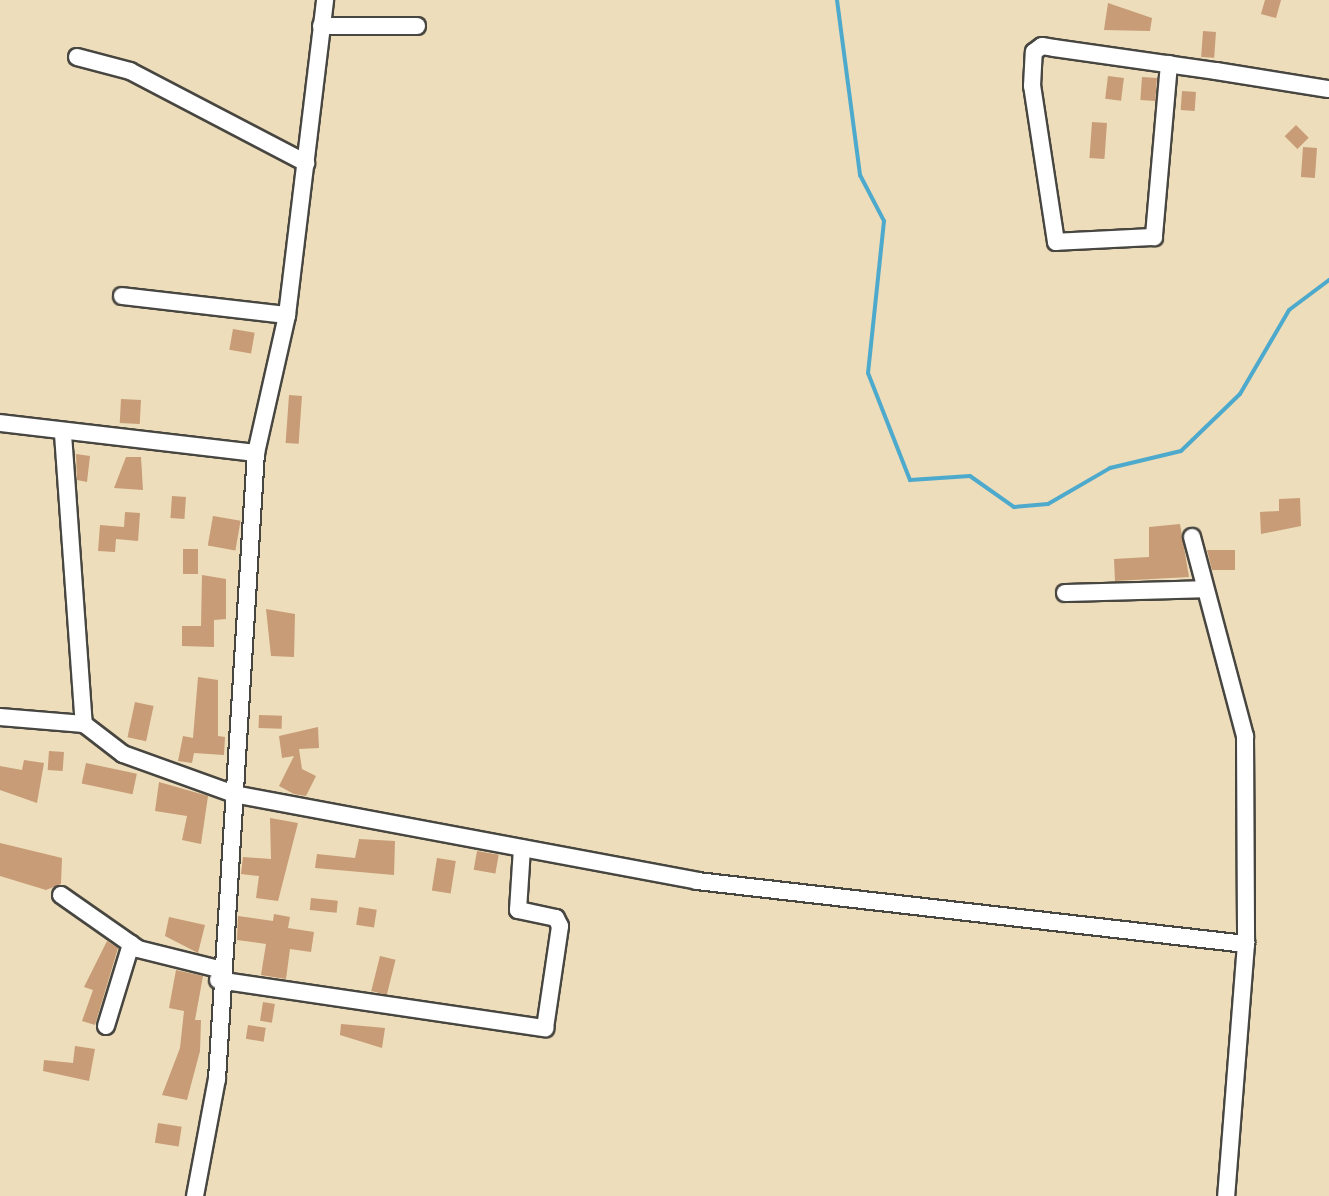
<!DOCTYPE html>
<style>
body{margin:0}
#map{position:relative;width:1329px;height:1196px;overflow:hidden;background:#edddba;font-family:Pangolin,sans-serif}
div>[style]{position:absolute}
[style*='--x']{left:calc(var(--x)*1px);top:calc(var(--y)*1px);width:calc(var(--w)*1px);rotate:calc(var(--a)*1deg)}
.stream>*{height:4px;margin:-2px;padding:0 2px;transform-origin:2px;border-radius:2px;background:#4eaacc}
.building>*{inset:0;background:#c79c76;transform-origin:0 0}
.roads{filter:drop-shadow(2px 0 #484640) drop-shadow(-2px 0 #484640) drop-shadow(0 2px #484640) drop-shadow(0 -2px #484640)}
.minor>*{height:16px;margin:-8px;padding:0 8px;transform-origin:8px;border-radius:8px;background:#fff}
span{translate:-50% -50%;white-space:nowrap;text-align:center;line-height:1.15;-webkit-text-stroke:7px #fff;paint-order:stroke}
</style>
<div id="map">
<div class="stream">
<div style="--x:837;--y:0;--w:177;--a:82.5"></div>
<div style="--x:860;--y:175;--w:52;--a:62.4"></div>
<div style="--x:884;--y:221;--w:153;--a:96"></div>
<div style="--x:868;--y:373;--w:115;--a:68.6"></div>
<div style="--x:910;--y:480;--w:60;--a:-3.8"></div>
<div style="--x:970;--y:476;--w:54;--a:35.2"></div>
<div style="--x:1014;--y:507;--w:34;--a:-5"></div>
<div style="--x:1048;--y:504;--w:72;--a:-30.1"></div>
<div style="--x:1110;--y:468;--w:73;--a:-13.5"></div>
<div style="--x:1181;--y:451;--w:82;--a:-44"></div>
<div style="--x:1240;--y:394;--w:97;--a:-59.7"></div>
<div style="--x:1289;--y:310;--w:50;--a:-36.9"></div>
</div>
<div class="building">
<div style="clip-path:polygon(1265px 0,1281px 0,1276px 18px,1261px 14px)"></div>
<div style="clip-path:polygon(1108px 3px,1152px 18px,1150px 31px,1104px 30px)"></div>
<div style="left:1203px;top:31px;width:13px;height:26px;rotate:4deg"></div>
<div style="left:1108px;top:76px;width:16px;height:23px;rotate:7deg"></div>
<div style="left:1142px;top:77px;width:15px;height:23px;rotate:4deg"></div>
<div style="left:1182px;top:91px;width:14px;height:19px;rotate:4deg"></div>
<div style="left:1092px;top:122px;width:15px;height:36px;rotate:4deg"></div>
<div style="left:1296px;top:125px;width:18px;height:16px;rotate:45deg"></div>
<div style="left:1303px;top:147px;width:14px;height:30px;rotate:4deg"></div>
<div style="left:233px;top:329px;width:22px;height:21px;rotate:10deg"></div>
<div style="left:289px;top:395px;width:13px;height:48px;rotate:4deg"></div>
<div style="left:121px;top:399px;width:20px;height:24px;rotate:3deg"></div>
<div style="clip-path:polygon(76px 454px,90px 456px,87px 482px,77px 480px)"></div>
<div style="clip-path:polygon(126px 457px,141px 457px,143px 490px,114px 488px)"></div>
<div style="left:172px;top:496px;width:14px;height:22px;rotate:4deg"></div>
<div style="clip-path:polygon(1300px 498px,1301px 526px,1261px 534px,1260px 512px,1279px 511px,1279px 499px)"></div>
<div style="clip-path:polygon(125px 512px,140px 513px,138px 541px,116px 539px,115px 552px,98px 551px,100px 525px,124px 527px)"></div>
<div style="left:213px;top:516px;width:28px;height:30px;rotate:10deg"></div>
<div style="clip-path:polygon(1180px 524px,1189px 577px,1115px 581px,1114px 559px,1149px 557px,1149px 527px)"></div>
<div style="left:183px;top:549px;width:15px;height:25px"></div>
<div style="clip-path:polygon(1207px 550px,1235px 550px,1235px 570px,1212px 570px)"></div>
<div style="clip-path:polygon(202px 575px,226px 579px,226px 619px,214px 620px,214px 647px,182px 646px,182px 626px,201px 626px)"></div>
<div style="clip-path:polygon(266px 609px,295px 614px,294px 657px,271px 656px)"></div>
<div style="clip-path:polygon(198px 677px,218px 680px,218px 736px,225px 737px,224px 755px,194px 753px,192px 763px,178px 761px,183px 736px,193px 738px)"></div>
<div style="left:135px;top:702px;width:19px;height:36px;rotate:12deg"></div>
<div style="left:259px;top:715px;width:23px;height:13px;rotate:2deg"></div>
<div style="clip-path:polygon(318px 727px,319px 748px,299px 749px,302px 769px,316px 776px,306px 796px,294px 794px,279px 786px,294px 756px,282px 758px,279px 736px)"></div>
<div style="left:49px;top:751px;width:15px;height:19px;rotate:4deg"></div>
<div style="clip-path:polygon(24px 760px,44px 763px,37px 803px,0 790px,0 766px,22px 770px)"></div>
<div style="left:86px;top:763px;width:52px;height:21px;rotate:12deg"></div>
<div style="clip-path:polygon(159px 782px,208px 796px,201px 844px,182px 840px,187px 816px,155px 811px)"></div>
<div style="clip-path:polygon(270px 818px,298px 823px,278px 901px,256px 898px,259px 876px,241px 874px,243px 857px,271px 859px)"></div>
<div style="clip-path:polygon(359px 839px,395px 841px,394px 875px,315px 868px,317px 854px,355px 858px)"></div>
<div style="clip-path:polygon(0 843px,62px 858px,61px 884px,46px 890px,0 876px)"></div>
<div style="left:477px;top:851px;width:22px;height:19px;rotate:10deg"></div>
<div style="left:437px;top:858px;width:19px;height:33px;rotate:9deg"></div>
<div style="left:311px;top:898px;width:27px;height:12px;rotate:6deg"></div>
<div style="left:359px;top:907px;width:18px;height:18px;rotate:9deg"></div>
<div style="clip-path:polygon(274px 914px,290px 917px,288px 928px,314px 932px,311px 952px,290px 949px,286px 979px,261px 975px,266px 944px,237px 940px,238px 916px,273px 921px)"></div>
<div style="clip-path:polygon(169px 917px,205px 925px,198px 953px,165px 936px)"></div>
<div style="clip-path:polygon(107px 941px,118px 948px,95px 1025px,82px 1021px,93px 990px,84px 987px)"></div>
<div style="left:380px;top:956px;width:16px;height:36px;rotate:14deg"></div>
<div style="clip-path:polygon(176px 970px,203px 976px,195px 1020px,201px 1020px,200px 1051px,187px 1100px,162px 1095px,180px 1048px,184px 1011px,169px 1008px)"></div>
<div style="left:263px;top:1002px;width:12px;height:19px;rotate:9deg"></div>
<div style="clip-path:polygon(341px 1024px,385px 1028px,382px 1048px,340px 1035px)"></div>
<div style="left:248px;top:1025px;width:18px;height:14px;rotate:9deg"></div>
<div style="clip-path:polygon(75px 1046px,95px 1049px,89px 1081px,43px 1071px,44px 1060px,73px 1063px)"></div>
<div style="left:158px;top:1123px;width:24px;height:20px;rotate:9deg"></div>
</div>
<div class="roads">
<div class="minor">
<div style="--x:321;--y:26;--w:96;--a:0"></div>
<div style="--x:77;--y:57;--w:55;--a:14.8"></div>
<div style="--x:130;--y:71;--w:199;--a:27.6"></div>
<div style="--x:1169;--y:64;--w:174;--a:95"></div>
<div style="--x:1154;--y:237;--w:98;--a:177.1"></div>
<div style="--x:1056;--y:242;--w:158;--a:-98.7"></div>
<div style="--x:1032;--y:86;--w:34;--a:-87"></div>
<div style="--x:1034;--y:52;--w:10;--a:-37"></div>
<div style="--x:1042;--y:46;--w:12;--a:9"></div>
<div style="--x:1054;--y:48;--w:164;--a:8.1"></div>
<div style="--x:1216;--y:71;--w:114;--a:9.1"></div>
<div style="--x:122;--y:296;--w:166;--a:6.6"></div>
<div style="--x:0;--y:423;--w:258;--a:6.7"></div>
<div style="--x:63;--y:434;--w:291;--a:85.9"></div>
<div style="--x:1192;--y:537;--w:206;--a:75.1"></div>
<div style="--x:1245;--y:736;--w:208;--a:89.7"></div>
<div style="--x:1246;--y:944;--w:253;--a:94.5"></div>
<div style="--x:1065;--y:593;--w:139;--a:-1.6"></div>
<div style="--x:0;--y:717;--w:84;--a:4.8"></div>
<div style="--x:84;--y:724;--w:49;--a:37.6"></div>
<div style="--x:123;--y:754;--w:118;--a:19.8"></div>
<div style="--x:234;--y:794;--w:471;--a:10.6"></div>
<div style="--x:697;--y:881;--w:553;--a:6.55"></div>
<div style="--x:61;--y:895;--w:94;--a:35"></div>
<div style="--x:138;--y:949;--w:83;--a:13.9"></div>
<div style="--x:218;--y:980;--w:331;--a:8.4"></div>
<div style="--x:545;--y:1028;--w:103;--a:-81.6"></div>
<div style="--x:560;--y:926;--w:9;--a:-117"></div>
<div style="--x:556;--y:918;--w:39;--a:-168"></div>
<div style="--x:518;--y:910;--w:62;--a:-86.3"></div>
<div style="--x:106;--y:1026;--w:86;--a:-73"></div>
<div style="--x:195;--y:1196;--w:119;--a:-79.4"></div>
<div style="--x:217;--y:1079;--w:627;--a:-86.44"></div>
<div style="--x:256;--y:453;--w:141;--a:-77.3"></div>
<div style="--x:287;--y:315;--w:317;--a:-83.1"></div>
</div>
</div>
</div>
